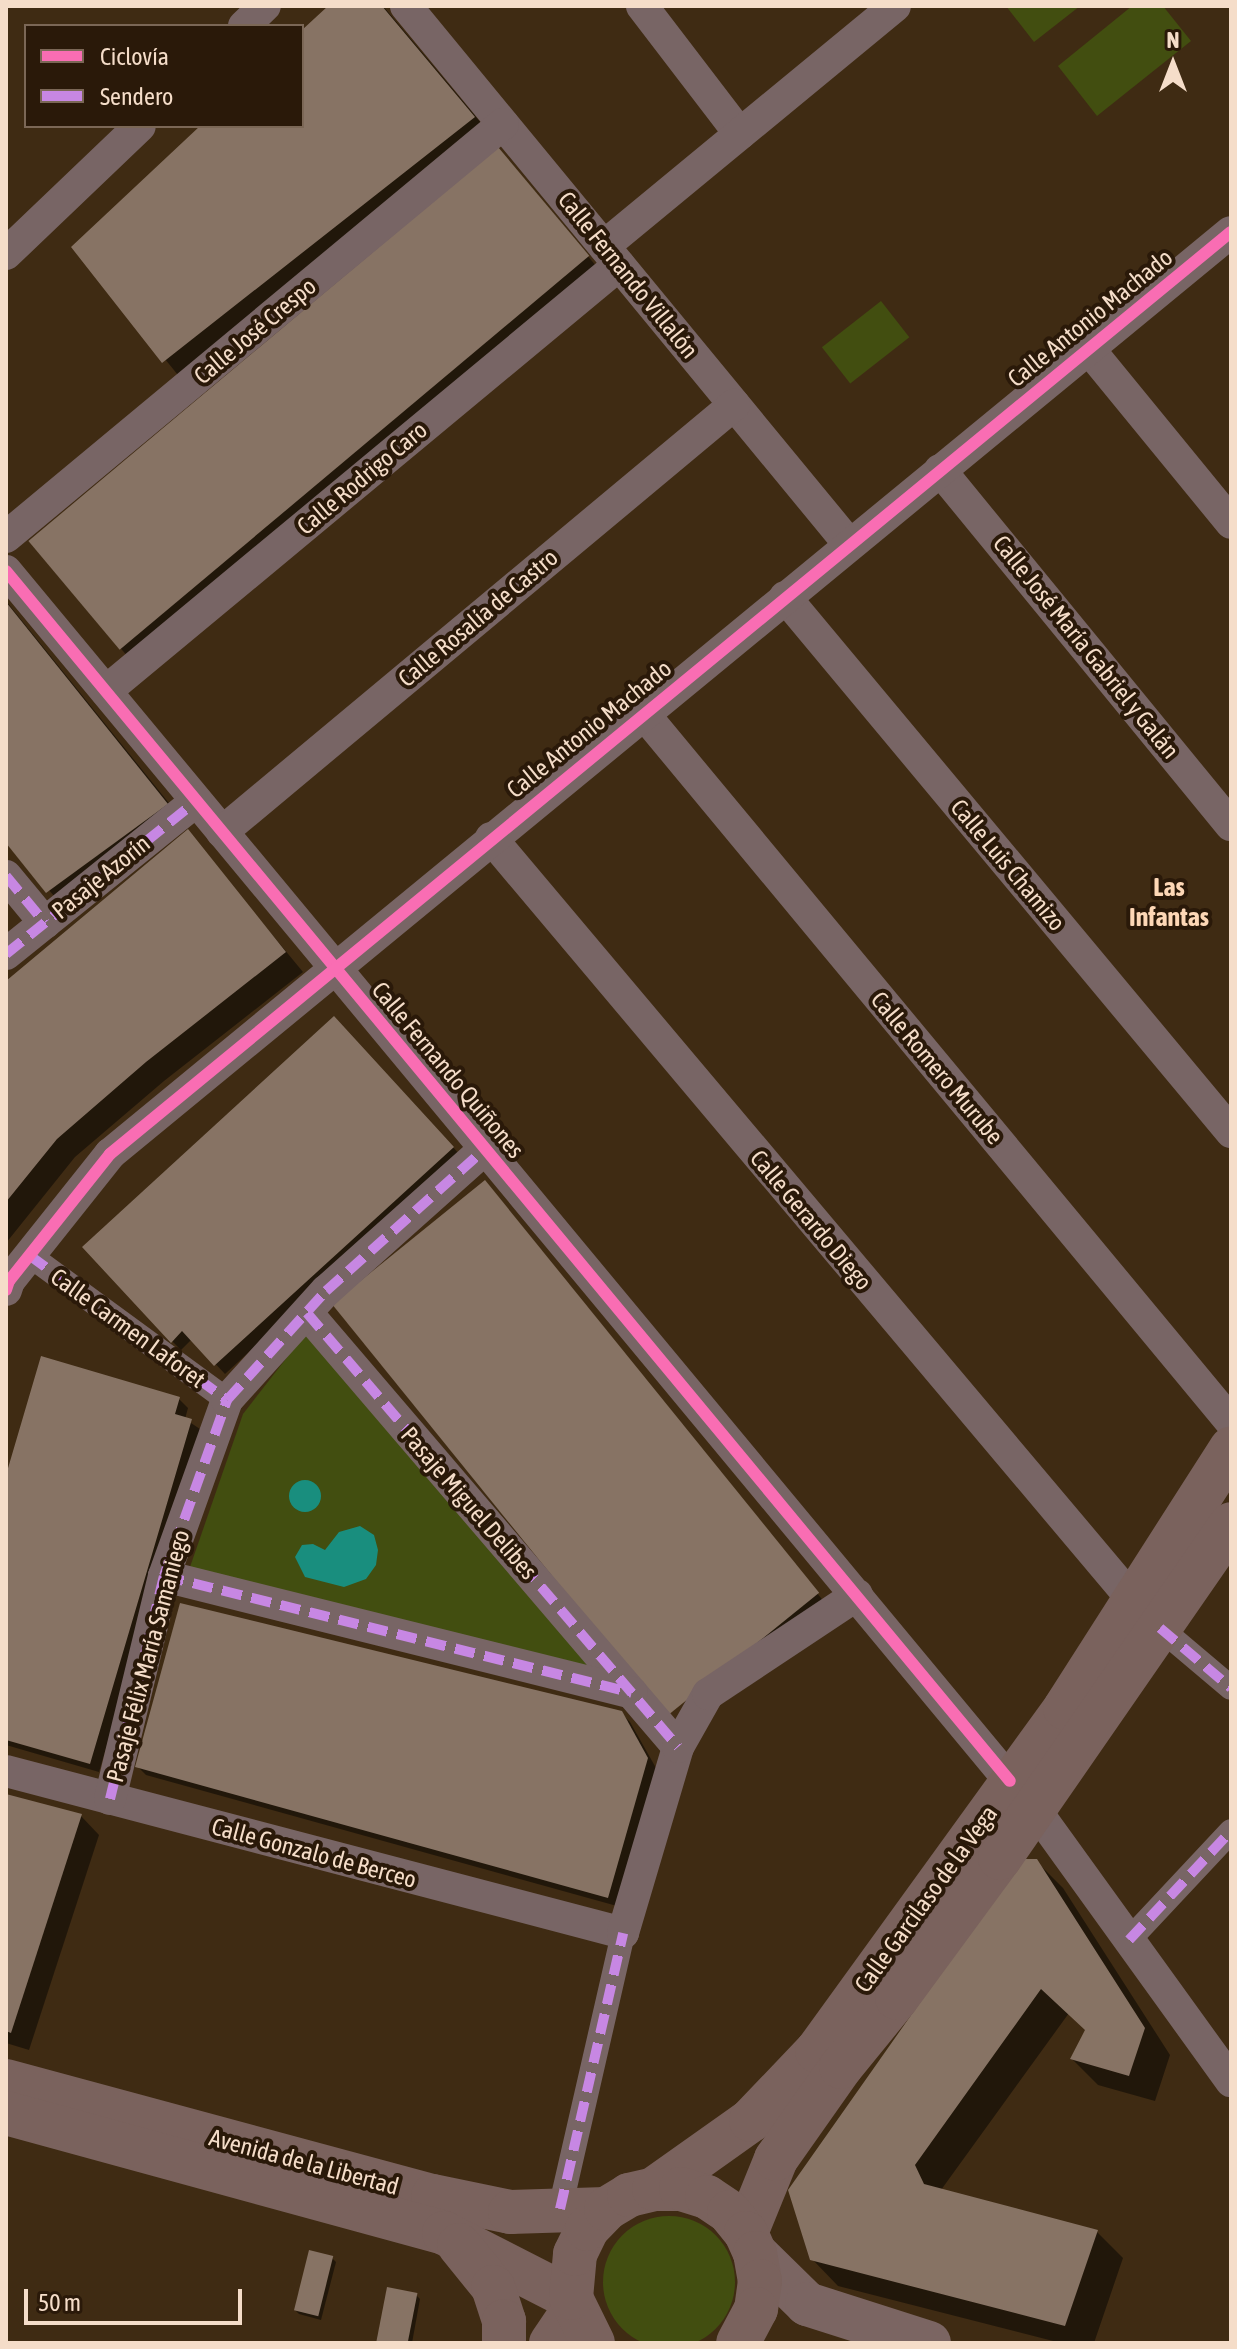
<!DOCTYPE html>
<meta charset="utf-8">
<style>
body{margin:0}
#map{position:relative;width:1237px;height:2349px;overflow:hidden;background:#3f2b13;font-family:"Asap Condensed",sans-serif}
div>[style]{position:absolute}
[style*='--x']{left:calc(var(--x)*1px);top:calc(var(--y)*1px);width:calc(var(--w)*1px);rotate:calc(var(--a)*1deg)}
.green>*{inset:0;background:#424e10;transform-origin:0 0}
.round{border-radius:50%}
.water>*{inset:0;background:#198e7e}
.shadow>*{inset:0;background:#0007;transform-origin:0 0}
.building>*{inset:0;background:#877364;transform-origin:0 0}
.pedestrian>*{height:24px;margin:-12px;padding:0 12px;transform-origin:12px;border-radius:12px;background:#786565}
.minor>*{height:32px;margin:-16px;padding:0 16px;transform-origin:16px;border-radius:16px;background:#786565}
.secondary>*{height:44px;margin:-22px;padding:0 22px;transform-origin:22px;border-radius:22px;background:#7b6562}
.primary>*{height:44px;margin:-22px;padding:0 22px;transform-origin:22px;border-radius:22px;background:#7a625d}
.quiet>*{height:10px;margin-top:-5px;transform-origin:0;background:repeating-linear-gradient(90deg,#c787e3 0 20px,transparent 0 30px)}
.cycleway>*{height:12px;margin:-6px;padding:0 6px;transform-origin:6px;border-radius:6px;background:#f96db3}
span{translate:-50% -50%;white-space:nowrap;text-align:center;line-height:1.15;-webkit-text-stroke:8px #2a1909;paint-order:stroke}
.street-label{font-size:24px;color:#f5ddc9}
.neighbourhood-label{font-size:26px;color:#fdd7b6;font-weight:700}
.frame{position:absolute;inset:0;border:8px solid #f5ddc9;pointer-events:none}
.legend{position:absolute;left:24px;top:24px;width:280px;height:104px;box-sizing:border-box;background:#2a1909;border:2px solid #7b6756;margin:0;padding:10px 14px;list-style:none;font-size:24px;color:#f5ddc9}
.legend li{display:flex;align-items:center;gap:16px;height:40px}
.legend b{width:40px;border:2px solid #7b6756}
.north{position:absolute;left:1133px;top:24px;width:80px;height:80px;-webkit-text-stroke:6px #2a1909;paint-order:stroke;rotate:0deg;font-size:22px;font-weight:700;line-height:32px;text-align:center;color:#f5ddc9}
.north::after{content:'';display:block;margin:auto;width:28px;height:36px;background:#f5ddc9;clip-path:polygon(50% 0,100% 100%,50% 72%,0 100%)}
.scale{position:absolute;left:24px;top:2289px;width:218px;height:36px;box-sizing:border-box;border:4px solid #f5ddc9;border-top:0;padding-left:10px;font-size:24px;line-height:28px;white-space:nowrap;color:#f5ddc9;-webkit-text-stroke:6px #2a1909;paint-order:stroke}
</style>
<div id="map">
<div class="green">
<div style="clip-path:polygon(1006px 6px,1080px 6px,1034px 42px)"></div>
<div style="clip-path:polygon(1132px 6px,1163px 6px,1191px 41px,1097px 116px,1058px 66px)"></div>
<div style="left:881px;top:301px;width:46px;height:75px;rotate:52deg"></div>
<div style="clip-path:polygon(306px 1333px,610px 1679px,190px 1567px,243px 1414px)"></div>
<div class="round" style="left:603px;top:2216px;width:132px;height:132px"></div>
</div>
<div class="water">
<div class="round" style="left:289px;top:1480px;width:32px;height:32px"></div>
<div style="clip-path:polygon(360px 1526px,374px 1535px,378px 1550px,376px 1565px,366px 1579px,344px 1587px,305px 1577px,295px 1557px,302px 1545px,313px 1544px,325px 1550px,339px 1532px)"></div>
</div>
<div class="shadow">
<div style="clip-path:polygon(331px 6px,383px 6px,492px 136px,182px 380px,74px 247px,203px 126px,302px 126px,302px 33px)"></div>
<div style="left:498px;top:149px;width:167px;height:610px;rotate:50deg"></div>
<div style="clip-path:polygon(6px 601px,185px 823px,66px 910px,6px 840px)"></div>
<div style="clip-path:polygon(187px 832px,303px 972px,164px 1081px,75px 1157px,6px 1243px,6px 983px)"></div>
<div style="clip-path:polygon(343px 1028px,462px 1157px,225px 1374px,192px 1339px,181px 1350px,172px 1341px)"></div>
<div style="clip-path:polygon(494px 1192px,825px 1603px,676px 1701px,667px 1692px)"></div>
<div style="clip-path:polygon(179px 1399px,188px 1408px,185px 1419px,200px 1429px,99px 1772px,6px 1745px,6px 1482px)"></div>
<div style="clip-path:polygon(621px 1713px,630px 1722px,656px 1768px,617px 1906px,146px 1775px,137px 1766px)"></div>
<div style="clip-path:polygon(6px 1796px,81px 1816px,99px 1835px,29px 2050px,6px 2043px)"></div>
<div style="clip-path:polygon(1036px 1861px,1063px 1888px,1170px 2055px,1155px 2101px,1098px 2085px,1072px 2059px,1087px 2031px,1069px 2013px,941px 2190px,1097px 2232px,1123px 2258px,1094px 2343px,1061px 2343px,838px 2286px,812px 2259px)"></div>
<div style="clip-path:polygon(332px 2258px,336px 2262px,321px 2320px,299px 2314px,295px 2310px)"></div>
<div style="clip-path:polygon(416px 2295px,420px 2299px,412px 2343px,378px 2343px)"></div>
</div>
<div class="building">
<div style="clip-path:polygon(328px 6px,382px 6px,475px 117px,162px 363px,71px 247px,200px 126px,302px 126px,302px 30px)"></div>
<div style="left:498px;top:147px;width:142px;height:613px;rotate:50deg"></div>
<div style="clip-path:polygon(6px 602px,168px 804px,46px 893px,6px 843px)"></div>
<div style="clip-path:polygon(188px 829px,286px 952px,146px 1062px,57px 1139px,6px 1202px,6px 981px)"></div>
<div style="clip-path:polygon(334px 1016px,454px 1147px,214px 1366px,182px 1331px,171px 1343px,82px 1247px)"></div>
<div style="left:485px;top:1180px;width:531px;height:197px;rotate:51deg"></div>
<div style="clip-path:polygon(41px 1356px,180px 1397px,175px 1414px,192px 1419px,90px 1764px,6px 1740px,6px 1475px)"></div>
<div style="clip-path:polygon(180px 1603px,622px 1711px,648px 1758px,608px 1898px,135px 1767px)"></div>
<div style="clip-path:polygon(6px 1794px,82px 1814px,11px 2033px,6px 2031px)"></div>
<div style="clip-path:polygon(1021px 1859px,1037px 1859px,1145px 2028px,1129px 2076px,1070px 2059px,1085px 2030px,1041px 1989px,915px 2165px,924px 2184px,1098px 2230px,1065px 2326px,810px 2260px,788px 2190px)"></div>
<div style="left:309px;top:2250px;width:25px;height:62px;rotate:14deg"></div>
<div style="left:387px;top:2287px;width:31px;height:57px;rotate:11deg"></div>
</div>
<div class="pedestrian">
<div style="--x:29;--y:1255;--w:245;--a:36.2"></div>
<div style="--x:1160;--y:1628;--w:93;--a:40.2"></div>
<div style="--x:1129;--y:1940;--w:149;--a:-46.9"></div>
<div style="--x:560;--y:2209;--w:283;--a:-77.1"></div>
</div>
<div class="minor">
<div style="--x:406;--y:6;--w:697;--a:50.53"></div>
<div style="--x:642;--y:6;--w:161;--a:52.6"></div>
<div style="--x:244;--y:26;--w:29;--a:-44"></div>
<div style="--x:604;--y:246;--w:377;--a:-39.5"></div>
<div style="--x:6;--y:254;--w:185;--a:-43.7"></div>
<div style="--x:1088;--y:348;--w:226;--a:50.7"></div>
<div style="--x:940;--y:470;--w:459;--a:50.7"></div>
<div style="--x:6;--y:537;--w:646;--a:-39.73"></div>
<div style="--x:6;--y:571;--w:1572;--a:50.32"></div>
<div style="--x:785;--y:597;--w:697;--a:50.18"></div>
<div style="--x:106;--y:691;--w:667;--a:-39.71"></div>
<div style="--x:643;--y:713;--w:921;--a:50.33"></div>
<div style="--x:222;--y:832;--w:667;--a:-39.83"></div>
<div style="--x:491;--y:838;--w:996;--a:49.89"></div>
<div style="--x:6;--y:876;--w:61;--a:50.3"></div>
<div style="--x:6;--y:954;--w:244;--a:-38.8"></div>
<div style="--x:6;--y:1290;--w:9;--a:-72"></div>
<div style="--x:9;--y:1281;--w:162;--a:-51.5"></div>
<div style="--x:110;--y:1154;--w:1451;--a:-39.44"></div>
<div style="--x:307;--y:1313;--w:571;--a:49.47"></div>
<div style="--x:164;--y:1576;--w:482;--a:14"></div>
<div style="--x:6;--y:1771;--w:638;--a:14.71"></div>
<div style="--x:623;--y:1933;--w:194;--a:-73.5"></div>
<div style="--x:678;--y:1747;--w:61;--a:-60.5"></div>
<div style="--x:708;--y:1694;--w:179;--a:-33.6"></div>
<div style="--x:110;--y:1799;--w:229;--a:-76.4"></div>
<div style="--x:164;--y:1576;--w:187;--a:-70.3"></div>
<div style="--x:227;--y:1400;--w:147;--a:-47.8"></div>
<div style="--x:326;--y:1291;--w:213;--a:-41.8"></div>
<div style="--x:1034;--y:1808;--w:337;--a:54.2"></div>
</div>
<div class="secondary">
<div style="--x:755;--y:2253;--w:73;--a:44.4"></div>
<div style="--x:807;--y:2304;--w:128;--a:17.7"></div>
</div>
<div class="primary">
<div style="--x:6;--y:2081;--w:442;--a:15.1"></div>
<div style="--x:433;--y:2196;--w:79;--a:11.7"></div>
<div style="--x:510;--y:2212;--w:96;--a:-1.8"></div>
<div style="--x:6;--y:2113;--w:454;--a:15.3"></div>
<div style="--x:444;--y:2233;--w:143;--a:27.1"></div>
<div style="--x:654;--y:2189;--w:119;--a:-35.4"></div>
<div style="--x:751;--y:2120;--w:95;--a:-46.3"></div>
<div style="--x:817;--y:2051;--w:423;--a:-54.1"></div>
<div style="--x:1065;--y:1708;--w:308;--a:-57.4"></div>
<div style="--x:746;--y:2233;--w:80;--a:-67.9"></div>
<div style="--x:776;--y:2159;--w:113;--a:-54.8"></div>
<div style="--x:841;--y:2067;--w:89;--a:-50.9"></div>
<div style="--x:897;--y:1998;--w:174;--a:-53.7"></div>
<div style="--x:1000;--y:1858;--w:406;--a:-55.3"></div>
<div style="--x:459;--y:2245;--w:54;--a:51"></div>
<div style="--x:493;--y:2287;--w:36;--a:72"></div>
<div style="--x:504;--y:2321;--w:22;--a:90"></div>
<div style="--x:551;--y:2343;--w:41;--a:-55.9"></div>
<div style="--x:593;--y:2343;--w:50;--a:-116.1"></div>
<div style="--x:571;--y:2298;--w:44;--a:-84.8"></div>
<div style="--x:575;--y:2254;--w:28;--a:-64"></div>
<div style="--x:587;--y:2229;--w:28;--a:-46"></div>
<div style="--x:606;--y:2209;--w:27;--a:-31"></div>
<div style="--x:629;--y:2195;--w:26;--a:-13"></div>
<div style="--x:654;--y:2189;--w:27;--a:0"></div>
<div style="--x:681;--y:2189;--w:27;--a:17"></div>
<div style="--x:707;--y:2197;--w:27;--a:34"></div>
<div style="--x:729;--y:2212;--w:27;--a:51"></div>
<div style="--x:746;--y:2233;--w:22;--a:66"></div>
<div style="--x:755;--y:2253;--w:28;--a:80"></div>
<div style="--x:760;--y:2281;--w:28;--a:98"></div>
<div style="--x:756;--y:2309;--w:38;--a:118"></div>
</div>
<div class="quiet">
<div style="--x:6;--y:876;--w:61;--a:50.3"></div>
<div style="--x:6;--y:954;--w:244;--a:-38.8"></div>
<div style="--x:29;--y:1255;--w:245;--a:36.2"></div>
<div style="--x:307;--y:1313;--w:571;--a:49.47"></div>
<div style="--x:164;--y:1576;--w:482;--a:14"></div>
<div style="--x:1160;--y:1628;--w:93;--a:40.2"></div>
<div style="--x:110;--y:1799;--w:229;--a:-76.4"></div>
<div style="--x:164;--y:1576;--w:187;--a:-70.3"></div>
<div style="--x:227;--y:1400;--w:147;--a:-47.8"></div>
<div style="--x:326;--y:1291;--w:213;--a:-41.8"></div>
<div style="--x:1129;--y:1940;--w:149;--a:-46.9"></div>
<div style="--x:560;--y:2209;--w:283;--a:-77.1"></div>
</div>
<div class="cycleway">
<div style="--x:6;--y:571;--w:1572;--a:50.32"></div>
<div style="--x:6;--y:1290;--w:9;--a:-72"></div>
<div style="--x:9;--y:1281;--w:162;--a:-51.5"></div>
<div style="--x:110;--y:1154;--w:1451;--a:-39.44"></div>
</div>
<div class="street-label">
<span style="left:628px;top:275px;rotate:51deg">Calle Fernando Villalón</span>
<span style="left:1090px;top:318px;rotate:-39deg">Calle Antonio Machado</span>
<span style="left:255px;top:331px;rotate:-40deg">Calle José Crespo</span>
<span style="left:362px;top:478px;rotate:-40deg">Calle Rodrigo Caro</span>
<span style="left:478px;top:618px;rotate:-40deg">Calle Rosalía de Castro</span>
<span style="left:1086px;top:647px;rotate:51deg">Calle José María Gabriel y Galán</span>
<span style="left:589px;top:729px;rotate:-39deg">Calle Antonio Machado</span>
<span style="left:1008px;top:865px;rotate:50deg">Calle Luis Chamizo</span>
<span style="left:101px;top:877px;rotate:-39deg">Pasaje Azorín</span>
<span style="left:937px;top:1068px;rotate:50deg">Calle Romero Murube</span>
<span style="left:448px;top:1070px;rotate:50deg">Calle Fernando Quiñones</span>
<span style="left:811px;top:1220px;rotate:50deg">Calle Gerardo Diego</span>
<span style="left:128px;top:1328px;rotate:36deg">Calle Carmen Laforet</span>
<span style="left:469px;top:1503px;rotate:49deg">Pasaje Miguel Delibes</span>
<span style="left:148px;top:1656px;rotate:-75deg">Pasaje Félix María Samaniego</span>
<span style="left:314px;top:1853px;rotate:15deg">Calle Gonzalo de Berceo</span>
<span style="left:926px;top:1899px;rotate:-54deg">Calle Garcilaso de la Vega</span>
<span style="left:304px;top:2162px;rotate:15deg">Avenida de la Libertad</span>
</div>
<div class="neighbourhood-label">
<span style="left:1169px;top:903px">Las<br>Infantas</span>
</div>
<div class="frame"></div>
<ul class="legend">
<li><b style="height:10px;background:#f96db3"></b>Ciclovía</li>
<li><b style="height:10px;background:#c787e3"></b>Sendero</li>
</ul>
<div class="north">N</div>
<div class="scale">50 m</div>
</div>
